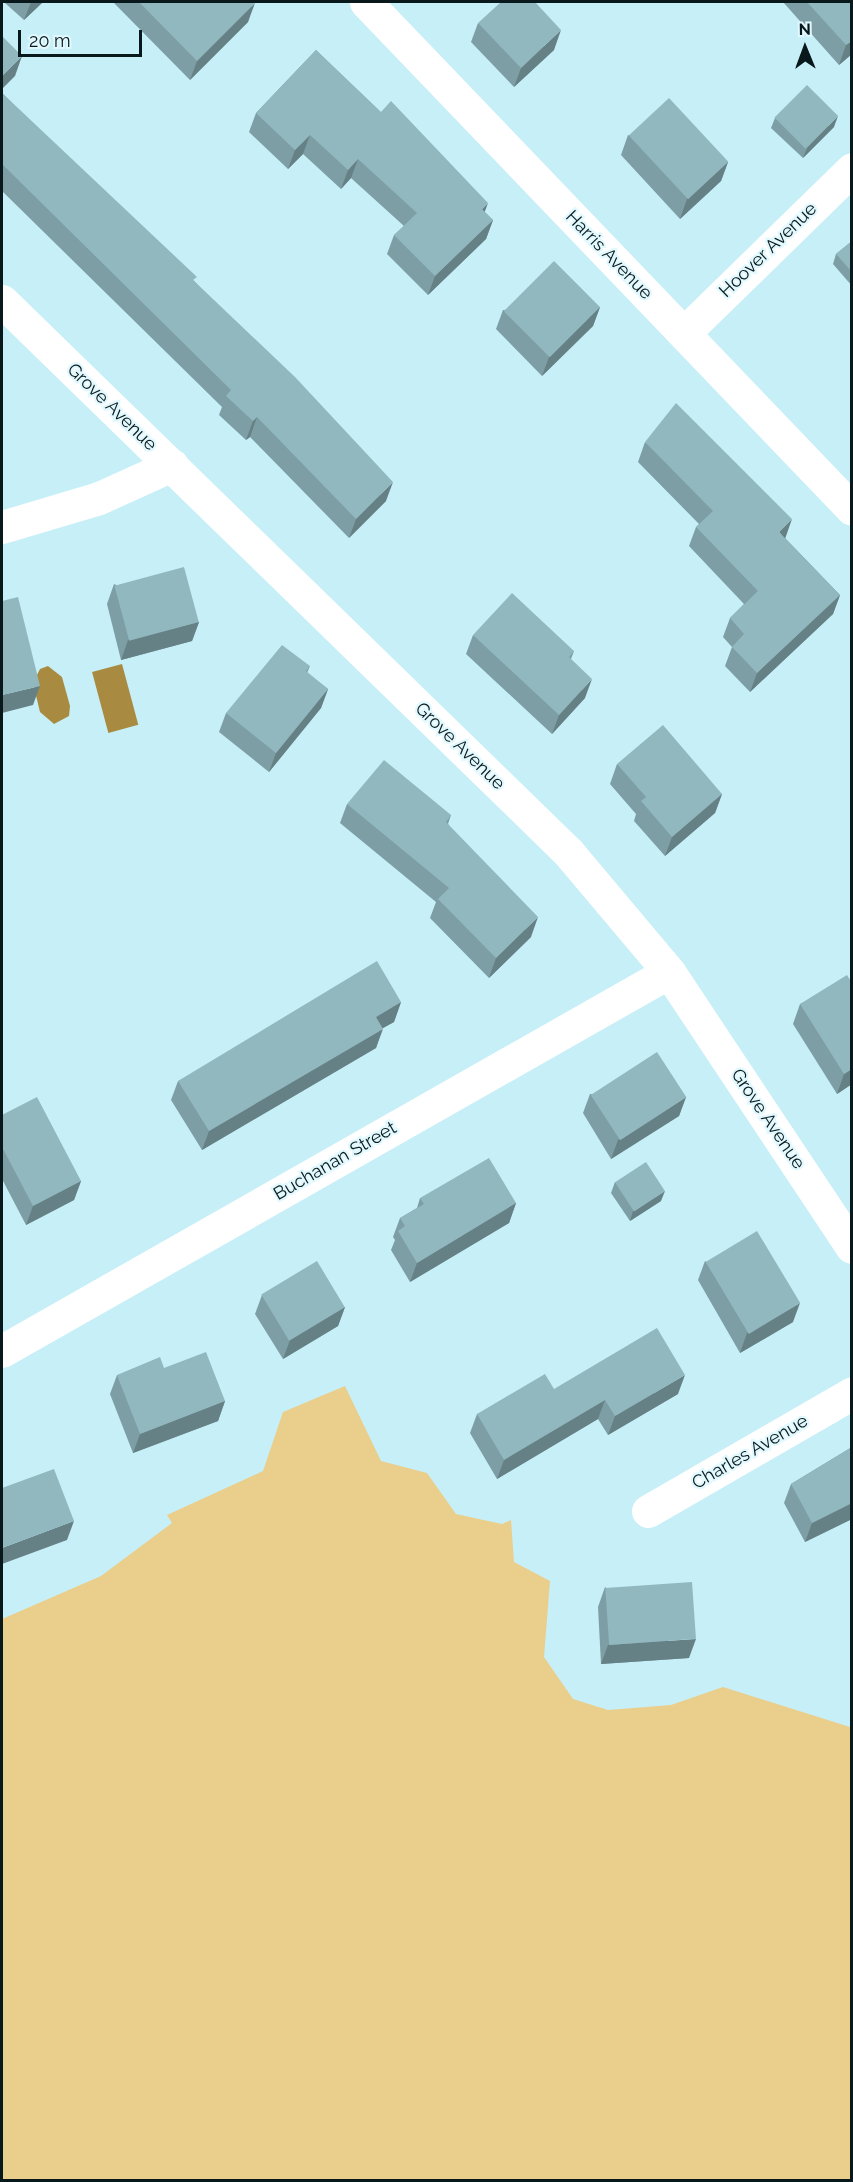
<!DOCTYPE html>
<style>
body{margin:0}
#map{position:relative;width:853px;height:2182px;overflow:hidden;background:#c7eff7;font-family:Raleway,sans-serif}
div>[style]{position:absolute}
[style*='--x']{left:calc(var(--x)*1px);top:calc(var(--y)*1px);width:calc(var(--w)*1px);rotate:calc(var(--a)*1deg)}
.green>*{inset:0;background:#eace8b}
.water>*{inset:0;background:#a88b40;transform-origin:0 0}
.minor>*{height:33px;margin:-16.5px;padding:0 16.5px;transform-origin:16.5px;border-radius:16.5px;background:#fff}
.wall>*{inset:0;background:#7d9ea4}
.shaded-wall>*{inset:0;background:#668186}
.building>*{inset:0;background:#91b8bf;transform-origin:0 0}
span{translate:-50% -50%;white-space:nowrap;text-align:center;line-height:1.15;-webkit-text-stroke:4.5px #e1f9fe;paint-order:stroke}
.street-label{font-size:18px;color:#09181b}
.frame{position:absolute;inset:0;border:3px solid #09181b;pointer-events:none}
.north{position:absolute;left:775px;top:18px;width:60px;height:60px;-webkit-text-stroke:4px #e1f9fe;paint-order:stroke;rotate:359deg;font-size:16px;font-weight:700;line-height:24px;text-align:center;color:#09181b}
.north::after{content:'';display:block;margin:auto;width:21px;height:27px;background:#09181b;clip-path:polygon(50% 0,100% 100%,50% 72%,0 100%)}
.scale{position:absolute;left:18px;top:30px;width:124px;height:27px;box-sizing:border-box;border:3px solid #09181b;border-top:0;padding-left:8px;font-size:18px;line-height:21px;white-space:nowrap;color:#09181b;-webkit-text-stroke:4px #e1f9fe;paint-order:stroke}
</style>
<div id="map">
<div class="green">
<div style="clip-path:polygon(345px 1386px,381px 1461px,427px 1473px,456px 1514px,502px 1524px,511px 1520px,514px 1562px,550px 1581px,544px 1657px,573px 1699px,608px 1710px,671px 1705px,723px 1687px,850px 1727px,851px 2180px,2px 2180px,2px 1619px,101px 1576px,172px 1523px,167px 1515px,263px 1471px,283px 1412px)"></div>
</div>
<div class="water">
<div style="left:122px;top:664px;width:63px;height:31px;rotate:75deg"></div>
<div style="clip-path:polygon(48px 666px,62px 677px,70px 706px,69px 716px,54px 724px,40px 712px,33px 683px,40px 669px)"></div>
</div>
<div class="minor">
<div style="--x:366;--y:2;--w:702;--a:46.21"></div>
<div style="--x:2;--y:301;--w:790;--a:44.23"></div>
<div style="--x:568;--y:852;--w:157;--a:49.9"></div>
<div style="--x:669;--y:972;--w:330;--a:56.4"></div>
<div style="--x:685;--y:332;--w:233;--a:-44.3"></div>
<div style="--x:2;--y:527;--w:101;--a:-16.6"></div>
<div style="--x:99;--y:498;--w:80;--a:-24.3"></div>
<div style="--x:2;--y:1351;--w:767;--a:-29.61"></div>
<div style="--x:648;--y:1511;--w:236;--a:-30"></div>
</div>
<div class="wall">
<div style="clip-path:polygon(6px 2px,43px 2px,24px 20px,5px 3px)"></div>
<div style="clip-path:polygon(113px 2px,253px 2px,248px 22px,190px 80px)"></div>
<div style="clip-path:polygon(783px 2px,852px 2px,852px 54px,839px 65px)"></div>
<div style="clip-path:polygon(478px 23px,554px 50px,514px 87px,471px 42px)"></div>
<div style="clip-path:polygon(316px 50px,493px 220px,486px 239px,428px 295px,387px 254px,394px 235px,404px 226px,351px 178px,341px 189px,303px 154px,288px 169px,249px 132px,256px 113px)"></div>
<div style="clip-path:polygon(2px 93px,195px 282px,386px 501px,349px 538px,250px 437px,246px 440px,219px 415px,222px 407px,2px 191px)"></div>
<div style="clip-path:polygon(775px 118px,834px 127px,803px 158px,771px 128px)"></div>
<div style="clip-path:polygon(628px 135px,728px 162px,721px 181px,680px 219px,621px 155px)"></div>
<div style="clip-path:polygon(852px 241px,852px 286px,833px 264px,836px 254px)"></div>
<div style="clip-path:polygon(600px 307px,593px 326px,542px 376px,496px 329px,503px 310px)"></div>
<div style="clip-path:polygon(645px 442px,785px 538px,840px 595px,833px 614px,750px 692px,725px 666px,732px 647px,723px 637px,730px 618px,744px 604px,689px 546px,696px 527px,699px 524px,638px 462px)"></div>
<div style="clip-path:polygon(114px 584px,199px 622px,192px 641px,121px 660px,107px 604px)"></div>
<div style="clip-path:polygon(473px 635px,574px 651px,571px 659px,585px 698px,552px 734px,466px 654px)"></div>
<div style="clip-path:polygon(310px 666px,307px 673px,328px 689px,321px 708px,269px 772px,219px 732px,226px 713px)"></div>
<div style="clip-path:polygon(617px 764px,722px 794px,715px 813px,665px 856px,634px 821px,636px 814px,610px 784px)"></div>
<div style="clip-path:polygon(347px 804px,451px 815px,448px 824px,531px 937px,489px 978px,430px 918px,436px 902px,340px 823px)"></div>
<div style="clip-path:polygon(852px 983px,852px 1084px,837px 1094px,793px 1024px,800px 1004px)"></div>
<div style="clip-path:polygon(401px 1002px,394px 1022px,382px 1028px,376px 1048px,202px 1150px,171px 1100px,178px 1081px)"></div>
<div style="clip-path:polygon(590px 1094px,686px 1097px,679px 1116px,611px 1159px,583px 1113px)"></div>
<div style="clip-path:polygon(2px 1115px,81px 1181px,74px 1200px,26px 1225px,2px 1179px)"></div>
<div style="clip-path:polygon(615px 1182px,661px 1201px,630px 1221px,611px 1193px)"></div>
<div style="clip-path:polygon(420px 1198px,516px 1203px,509px 1223px,410px 1282px,391px 1250px,395px 1240px,393px 1237px,400px 1218px,417px 1208px)"></div>
<div style="clip-path:polygon(705px 1261px,793px 1322px,740px 1353px,698px 1280px)"></div>
<div style="clip-path:polygon(262px 1295px,345px 1307px,338px 1326px,283px 1359px,255px 1314px)"></div>
<div style="clip-path:polygon(164px 1368px,225px 1401px,218px 1421px,133px 1453px,110px 1394px,117px 1375px)"></div>
<div style="clip-path:polygon(554px 1389px,678px 1394px,608px 1435px,598px 1419px,497px 1479px,470px 1433px,477px 1414px)"></div>
<div style="clip-path:polygon(852px 1447px,852px 1519px,805px 1542px,784px 1503px,791px 1484px)"></div>
<div style="clip-path:polygon(605px 1587px,689px 1658px,601px 1664px,598px 1607px)"></div>
</div>
<div class="shaded-wall">
<div style="clip-path:polygon(31px 2px,43px 2px,24px 20px)"></div>
<div style="clip-path:polygon(255px 3px,248px 22px,190px 80px,197px 61px)"></div>
<div style="clip-path:polygon(561px 30px,554px 50px,514px 87px,521px 68px)"></div>
<div style="clip-path:polygon(852px 41px,852px 54px,839px 65px,846px 45px)"></div>
<div style="clip-path:polygon(22px 56px,15px 76px,2px 89px,2px 76px)"></div>
<div style="clip-path:polygon(838px 116px,834px 127px,803px 158px,807px 148px)"></div>
<div style="clip-path:polygon(310px 135px,303px 154px,288px 169px,295px 150px)"></div>
<div style="clip-path:polygon(358px 159px,351px 178px,341px 189px,348px 170px)"></div>
<div style="clip-path:polygon(728px 162px,721px 181px,680px 219px,687px 199px)"></div>
<div style="clip-path:polygon(488px 203px,481px 222px,482px 209px)"></div>
<div style="clip-path:polygon(493px 220px,486px 239px,428px 295px,435px 276px)"></div>
<div style="clip-path:polygon(600px 307px,593px 326px,542px 376px,549px 357px)"></div>
<div style="clip-path:polygon(257px 417px,250px 437px,246px 440px,253px 421px)"></div>
<div style="clip-path:polygon(393px 482px,386px 501px,349px 538px,356px 519px)"></div>
<div style="clip-path:polygon(792px 519px,785px 539px,779px 532px)"></div>
<div style="clip-path:polygon(840px 595px,833px 614px,750px 692px,757px 673px)"></div>
<div style="clip-path:polygon(199px 622px,192px 641px,121px 660px,128px 640px)"></div>
<div style="clip-path:polygon(592px 679px,585px 698px,552px 734px,559px 715px)"></div>
<div style="clip-path:polygon(40px 686px,33px 705px,2px 713px,2px 695px)"></div>
<div style="clip-path:polygon(328px 689px,321px 708px,269px 772px,276px 753px)"></div>
<div style="clip-path:polygon(722px 794px,715px 813px,665px 856px,672px 837px)"></div>
<div style="clip-path:polygon(538px 917px,531px 937px,489px 978px,496px 958px)"></div>
<div style="clip-path:polygon(401px 1002px,394px 1022px,369px 1036px,376px 1017px)"></div>
<div style="clip-path:polygon(383px 1029px,376px 1048px,202px 1150px,209px 1131px)"></div>
<div style="clip-path:polygon(852px 1069px,852px 1084px,837px 1094px,844px 1074px)"></div>
<div style="clip-path:polygon(686px 1097px,679px 1116px,611px 1159px,618px 1140px)"></div>
<div style="clip-path:polygon(81px 1181px,74px 1200px,26px 1225px,33px 1206px)"></div>
<div style="clip-path:polygon(665px 1191px,661px 1201px,630px 1221px,633px 1211px)"></div>
<div style="clip-path:polygon(516px 1203px,509px 1223px,410px 1282px,417px 1263px)"></div>
<div style="clip-path:polygon(800px 1303px,793px 1322px,740px 1353px,747px 1333px)"></div>
<div style="clip-path:polygon(345px 1307px,338px 1326px,283px 1359px,290px 1340px)"></div>
<div style="clip-path:polygon(685px 1375px,678px 1394px,608px 1435px,615px 1416px)"></div>
<div style="clip-path:polygon(605px 1400px,598px 1419px,497px 1479px,504px 1460px)"></div>
<div style="clip-path:polygon(225px 1401px,218px 1421px,133px 1453px,140px 1434px)"></div>
<div style="clip-path:polygon(852px 1503px,852px 1519px,805px 1542px,812px 1523px)"></div>
<div style="clip-path:polygon(74px 1521px,67px 1540px,2px 1564px,2px 1548px)"></div>
<div style="clip-path:polygon(696px 1639px,689px 1658px,601px 1664px,608px 1645px)"></div>
</div>
<div class="building">
<div style="clip-path:polygon(139px 2px,253px 2px,255px 3px,197px 61px)"></div>
<div style="clip-path:polygon(501px 2px,535px 2px,561px 30px,521px 68px,478px 23px)"></div>
<div style="clip-path:polygon(807px 2px,852px 2px,852px 41px,846px 45px)"></div>
<div style="clip-path:polygon(2px 36px,22px 56px,2px 76px)"></div>
<div style="clip-path:polygon(316px 50px,381px 112px,391px 101px,488px 203px,482px 209px,493px 220px,435px 276px,394px 235px,417px 213px,358px 159px,348px 170px,310px 135px,295px 150px,256px 113px)"></div>
<div style="left:807px;top:85px;width:44px;height:46px;rotate:45deg"></div>
<div style="clip-path:polygon(2px 93px,197px 277px,193px 280px,295px 377px,393px 482px,356px 519px,257px 417px,253px 421px,226px 396px,231px 390px,2px 164px)"></div>
<div style="left:669px;top:98px;width:87px;height:55px;rotate:47deg"></div>
<div style="clip-path:polygon(852px 241px,852px 272px,836px 254px)"></div>
<div style="left:554px;top:261px;width:65px;height:71px;rotate:45deg"></div>
<div style="clip-path:polygon(676px 403px,792px 519px,779px 532px,840px 595px,757px 673px,732px 647px,744px 634px,730px 618px,758px 591px,696px 527px,713px 511px,645px 442px)"></div>
<div style="left:184px;top:567px;width:57px;height:72px;rotate:75deg"></div>
<div style="clip-path:polygon(512px 593px,574px 651px,569px 657px,592px 679px,559px 715px,473px 635px)"></div>
<div style="clip-path:polygon(18px 597px,40px 686px,2px 695px,2px 601px)"></div>
<div style="clip-path:polygon(282px 645px,310px 666px,306px 671px,328px 689px,276px 753px,226px 713px)"></div>
<div style="clip-path:polygon(663px 725px,722px 794px,672px 837px,641px 801px,646px 797px,617px 764px)"></div>
<div style="clip-path:polygon(384px 760px,451px 815px,446px 822px,538px 917px,496px 958px,438px 899px,449px 888px,347px 804px)"></div>
<div style="clip-path:polygon(377px 961px,401px 1002px,376px 1017px,383px 1029px,209px 1131px,178px 1081px)"></div>
<div style="clip-path:polygon(847px 975px,852px 983px,852px 1069px,844px 1074px,800px 1004px)"></div>
<div style="left:657px;top:1052px;width:54px;height:79px;rotate:57deg"></div>
<div style="clip-path:polygon(37px 1097px,81px 1181px,33px 1206px,2px 1147px,2px 1115px)"></div>
<div style="clip-path:polygon(489px 1158px,516px 1203px,417px 1263px,398px 1231px,405px 1226px,400px 1218px,424px 1204px,420px 1198px)"></div>
<div style="left:646px;top:1162px;width:35px;height:37px;rotate:57deg"></div>
<div style="left:757px;top:1231px;width:84px;height:60px;rotate:59deg"></div>
<div style="left:317px;top:1261px;width:54px;height:65px;rotate:59deg"></div>
<div style="clip-path:polygon(657px 1328px,685px 1375px,615px 1416px,605px 1400px,504px 1460px,477px 1414px,545px 1374px,554px 1389px)"></div>
<div style="clip-path:polygon(206px 1352px,225px 1401px,140px 1434px,117px 1375px,160px 1357px,164px 1368px)"></div>
<div style="clip-path:polygon(852px 1447px,852px 1503px,812px 1523px,791px 1484px)"></div>
<div style="clip-path:polygon(54px 1469px,74px 1521px,2px 1548px,2px 1488px)"></div>
<div style="left:692px;top:1582px;width:57px;height:87px;rotate:86deg"></div>
</div>
<div class="street-label">
<span style="left:768px;top:250px;rotate:-44deg">Hoover Avenue</span>
<span style="left:609px;top:255px;rotate:46deg">Harris Avenue</span>
<span style="left:112px;top:407px;rotate:44deg">Grove Avenue</span>
<span style="left:460px;top:746px;rotate:44deg">Grove Avenue</span>
<span style="left:768px;top:1119px;rotate:56deg">Grove Avenue</span>
<span style="left:335px;top:1161px;rotate:-30deg">Buchanan Street</span>
<span style="left:750px;top:1452px;rotate:-30deg">Charles Avenue</span>
</div>
<div class="frame"></div>
<div class="north">N</div>
<div class="scale">20 m</div>
</div>
